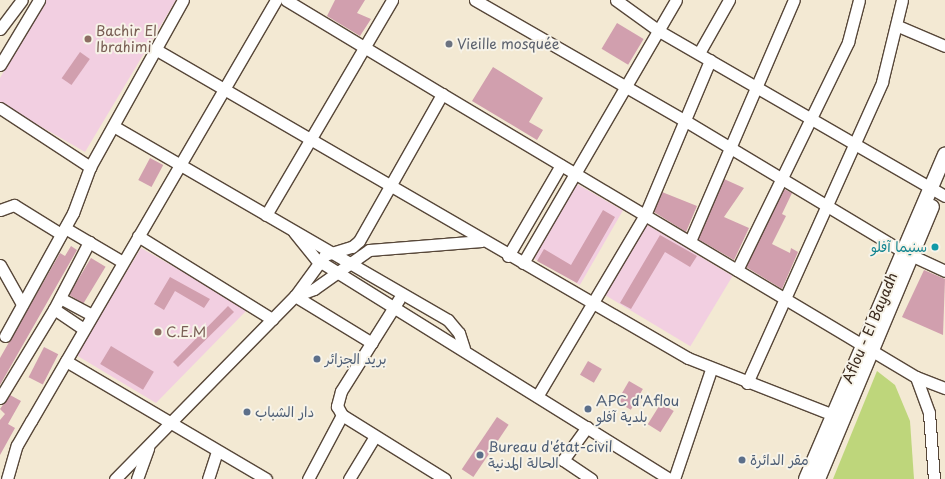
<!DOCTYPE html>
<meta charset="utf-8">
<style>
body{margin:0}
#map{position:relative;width:945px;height:479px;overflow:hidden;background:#f3e9d3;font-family:"Playpen Sans","Playpen Sans Arabic",sans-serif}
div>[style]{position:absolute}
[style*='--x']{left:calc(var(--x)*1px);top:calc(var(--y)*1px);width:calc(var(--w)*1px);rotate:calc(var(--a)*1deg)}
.built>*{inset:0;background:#f2cfe1;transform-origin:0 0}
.green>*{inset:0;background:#bed67b}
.building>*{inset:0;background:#d19fae;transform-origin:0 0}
.roads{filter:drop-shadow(1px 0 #574739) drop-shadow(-1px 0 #574739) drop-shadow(0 1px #574739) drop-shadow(0 -1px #574739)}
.minor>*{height:11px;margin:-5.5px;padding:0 5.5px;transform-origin:5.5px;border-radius:5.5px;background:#fff}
.major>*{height:14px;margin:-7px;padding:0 7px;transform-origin:7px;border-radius:7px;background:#fff}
.dots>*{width:11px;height:11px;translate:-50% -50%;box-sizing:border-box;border:2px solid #f7f3e8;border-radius:50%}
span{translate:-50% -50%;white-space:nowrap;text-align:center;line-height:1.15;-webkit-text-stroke:4px #f7f3e8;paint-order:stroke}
.education-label{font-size:14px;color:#785e54}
.left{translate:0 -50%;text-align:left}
.worship-label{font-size:14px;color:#5b616d}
.culture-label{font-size:14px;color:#0d838f}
.right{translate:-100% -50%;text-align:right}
.street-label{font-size:14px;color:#3b2a1e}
.service-label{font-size:14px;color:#4e5e75}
</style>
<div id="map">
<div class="built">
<div style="clip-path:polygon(45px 0,176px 0,85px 152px,0 103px,0 78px)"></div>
<div style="left:577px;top:184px;width:53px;height:86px;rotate:30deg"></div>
<div style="left:646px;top:224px;width:101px;height:82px;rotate:31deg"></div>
<div style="clip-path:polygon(141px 248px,248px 309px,156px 403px,76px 355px)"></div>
</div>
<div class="green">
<div style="clip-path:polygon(877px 371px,895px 385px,910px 421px,914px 479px,833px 479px)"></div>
</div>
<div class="building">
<div style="clip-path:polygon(335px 0,365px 0,357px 13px,371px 19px,360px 36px,327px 16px)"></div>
<div style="left:617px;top:23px;width:31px;height:30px;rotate:31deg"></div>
<div style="left:80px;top:52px;width:12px;height:32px;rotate:35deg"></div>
<div style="clip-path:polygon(493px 67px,543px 98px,529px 122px,543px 130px,537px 140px,472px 101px)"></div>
<div style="left:150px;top:158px;width:15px;height:25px;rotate:28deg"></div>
<div style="clip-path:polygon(724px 179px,744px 188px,724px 217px,749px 228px,734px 260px,698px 239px)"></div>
<div style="clip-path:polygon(784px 189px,792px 193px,782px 214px,786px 216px,772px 244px,790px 253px,791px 248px,798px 252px,782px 289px,746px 267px)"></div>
<div style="clip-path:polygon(662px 192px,697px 206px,686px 232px,654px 212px)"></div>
<div style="clip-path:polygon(603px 210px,615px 217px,577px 283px,537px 261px,544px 249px,571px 265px)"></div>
<div style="clip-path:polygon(660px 235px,697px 256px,690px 267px,665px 252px,631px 309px,620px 303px)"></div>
<div style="clip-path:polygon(71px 246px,77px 250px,0 385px,0 358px,60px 253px,65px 256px)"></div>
<div style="left:91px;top:258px;width:17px;height:43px;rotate:31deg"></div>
<div style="clip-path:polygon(924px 270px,945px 279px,943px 335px,902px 317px)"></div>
<div style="clip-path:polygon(170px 277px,210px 299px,204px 308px,175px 291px,164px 310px,154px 304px)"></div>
<div style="clip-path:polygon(228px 306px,234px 312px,178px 367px,173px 362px)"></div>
<div style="left:111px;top:346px;width:50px;height:21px;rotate:31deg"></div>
<div style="left:44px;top:347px;width:16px;height:34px;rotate:27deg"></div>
<div style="left:588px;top:361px;width:16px;height:16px;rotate:30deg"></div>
<div style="left:629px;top:381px;width:16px;height:24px;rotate:30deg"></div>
<div style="clip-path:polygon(10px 395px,21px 401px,8px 424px,15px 428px,0 455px,0 420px,5px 414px,0 409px)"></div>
<div style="left:661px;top:403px;width:15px;height:25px;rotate:32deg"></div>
<div style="left:497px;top:417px;width:14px;height:63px;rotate:34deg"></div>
</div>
<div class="roads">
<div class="minor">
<div style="--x:286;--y:0;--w:182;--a:31.1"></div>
<div style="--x:475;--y:0;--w:241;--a:29.9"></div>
<div style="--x:684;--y:120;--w:254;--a:31"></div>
<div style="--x:902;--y:251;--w:47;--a:24.9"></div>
<div style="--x:616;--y:0;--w:53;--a:35.8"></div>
<div style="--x:659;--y:31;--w:330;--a:30"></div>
<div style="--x:898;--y:26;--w:51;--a:23.1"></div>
<div style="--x:0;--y:29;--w:36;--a:-53"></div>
<div style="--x:155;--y:49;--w:616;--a:30.1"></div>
<div style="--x:688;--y:358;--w:164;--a:21.4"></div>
<div style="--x:699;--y:53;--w:61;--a:-60.5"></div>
<div style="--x:0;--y:65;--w:76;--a:-59"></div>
<div style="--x:0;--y:108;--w:108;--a:33.2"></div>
<div style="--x:115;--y:127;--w:385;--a:30.1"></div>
<div style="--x:448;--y:320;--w:17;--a:50"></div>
<div style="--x:459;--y:333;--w:16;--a:72"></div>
<div style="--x:0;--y:210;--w:15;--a:-20"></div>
<div style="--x:14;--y:205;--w:55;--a:31.7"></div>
<div style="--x:266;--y:215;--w:249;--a:-59.6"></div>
<div style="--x:65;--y:228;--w:67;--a:30.4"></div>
<div style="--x:294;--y:232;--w:35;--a:51"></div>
<div style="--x:316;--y:259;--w:417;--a:31.9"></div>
<div style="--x:138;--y:236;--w:158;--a:31.8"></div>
<div style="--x:690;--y:241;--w:262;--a:-66.7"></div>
<div style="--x:508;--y:256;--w:105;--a:-59.8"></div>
<div style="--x:523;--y:263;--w:304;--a:-59.8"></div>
<div style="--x:0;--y:265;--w:45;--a:60.6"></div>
<div style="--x:737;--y:270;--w:254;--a:-64"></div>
<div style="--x:848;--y:42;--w:43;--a:-75.3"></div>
<div style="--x:295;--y:296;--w:20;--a:-20"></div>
<div style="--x:314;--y:289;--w:67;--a:-35.3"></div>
<div style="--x:369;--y:250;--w:113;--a:-4.6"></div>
<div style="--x:295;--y:296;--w:90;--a:31.4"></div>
<div style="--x:60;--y:298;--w:36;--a:28"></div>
<div style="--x:399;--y:299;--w:109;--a:122.2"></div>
<div style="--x:341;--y:391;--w:16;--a:105"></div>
<div style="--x:337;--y:406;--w:10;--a:61"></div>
<div style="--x:342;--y:415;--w:121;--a:31.9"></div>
<div style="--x:54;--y:309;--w:36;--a:34"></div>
<div style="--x:5;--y:336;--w:141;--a:-61.1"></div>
<div style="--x:73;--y:213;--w:49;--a:-69.7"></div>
<div style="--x:90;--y:167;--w:191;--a:-60.9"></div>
<div style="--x:66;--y:361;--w:232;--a:30.5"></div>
<div style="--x:916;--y:377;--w:38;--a:70"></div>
<div style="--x:929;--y:413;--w:66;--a:85.7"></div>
<div style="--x:747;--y:383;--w:330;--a:-65.8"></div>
<div style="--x:882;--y:82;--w:84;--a:-76.3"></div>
<div style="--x:538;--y:395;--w:209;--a:-59.3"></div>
<div style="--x:645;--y:215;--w:168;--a:-67.2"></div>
<div style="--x:0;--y:398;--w:104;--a:-58.8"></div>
<div style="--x:54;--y:309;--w:76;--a:-62.4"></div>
<div style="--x:587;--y:427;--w:41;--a:126"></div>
<div style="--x:563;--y:460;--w:34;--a:34"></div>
<div style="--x:7;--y:479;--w:35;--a:-74"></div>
<div style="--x:17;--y:445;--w:28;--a:-60"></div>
<div style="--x:31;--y:421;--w:487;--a:-59.8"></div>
<div style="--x:115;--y:479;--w:257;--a:-45.5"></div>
<div style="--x:295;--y:296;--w:51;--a:-53.8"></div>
<div style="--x:325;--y:255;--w:28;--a:-17"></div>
<div style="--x:352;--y:247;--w:9;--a:-41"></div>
<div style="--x:359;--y:241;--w:169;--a:-60.5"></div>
<div style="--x:442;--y:94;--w:552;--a:30.84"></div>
<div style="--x:916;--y:377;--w:31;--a:21"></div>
<div style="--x:137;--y:479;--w:33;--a:-70"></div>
<div style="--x:208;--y:479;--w:29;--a:-72"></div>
<div style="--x:308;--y:479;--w:72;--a:-62"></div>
<div style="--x:349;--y:479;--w:50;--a:-58.8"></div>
<div style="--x:674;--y:479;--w:115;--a:-71.3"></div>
</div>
<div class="major">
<div style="--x:806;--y:479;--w:353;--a:-66.8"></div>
<div style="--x:818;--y:479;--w:295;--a:-67.3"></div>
</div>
</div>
<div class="dots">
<div style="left:88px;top:39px;background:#8d6e63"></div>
<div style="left:449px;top:44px;background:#6b7280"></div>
<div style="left:935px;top:247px;background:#0f9aa8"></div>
<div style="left:158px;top:332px;background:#8d6e63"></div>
<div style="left:317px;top:359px;background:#5c6f8a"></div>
<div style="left:588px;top:409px;background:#5c6f8a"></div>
<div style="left:247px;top:412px;background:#5c6f8a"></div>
<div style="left:480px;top:455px;background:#5c6f8a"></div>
<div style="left:742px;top:460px;background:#5c6f8a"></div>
</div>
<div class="education-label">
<span class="left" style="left:96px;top:39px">Bachir El<br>Ibrahimi</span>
<span class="left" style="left:166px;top:332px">C.E.M</span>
</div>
<div class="worship-label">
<span class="left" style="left:457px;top:44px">Vieille mosquée</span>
</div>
<div class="culture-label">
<span class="right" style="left:927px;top:247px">سنيما آفلو</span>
</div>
<div class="street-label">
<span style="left:870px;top:328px;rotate:-67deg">Aflou - El Bayadh</span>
</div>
<div class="service-label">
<span class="left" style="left:325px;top:359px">بريد الجزائر</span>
<span class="left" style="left:596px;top:409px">APC d'Aflou<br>بلدية آفلو</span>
<span class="left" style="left:255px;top:412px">دار الشباب</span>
<span class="left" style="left:488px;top:455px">Bureau d'état-civil<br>الحالة المدنية</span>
<span class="left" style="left:750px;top:460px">مقر الدائرة</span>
</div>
</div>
